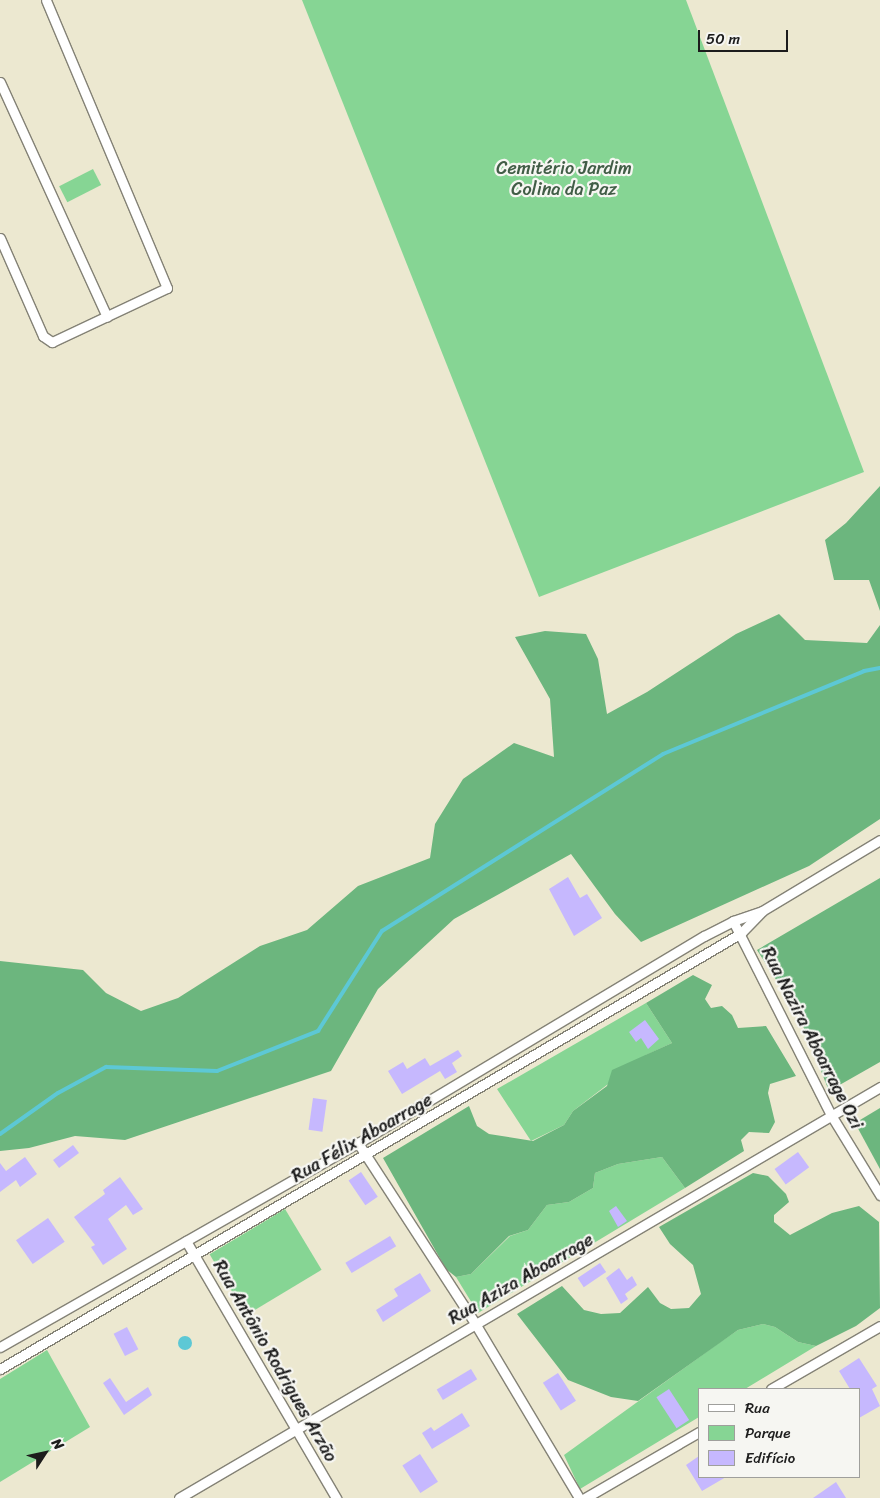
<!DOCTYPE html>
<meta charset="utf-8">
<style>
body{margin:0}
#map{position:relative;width:880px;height:1498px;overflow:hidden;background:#ece8d0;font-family:Sriracha,sans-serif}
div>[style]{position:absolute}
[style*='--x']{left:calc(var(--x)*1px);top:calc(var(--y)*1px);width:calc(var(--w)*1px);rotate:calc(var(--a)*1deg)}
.green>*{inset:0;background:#86d594;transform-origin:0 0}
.forest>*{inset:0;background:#6cb67e}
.water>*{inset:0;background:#5dc8d5}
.round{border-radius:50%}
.stream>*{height:4px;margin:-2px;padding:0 2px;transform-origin:2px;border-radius:2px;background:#5dc8d5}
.building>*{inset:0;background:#c6b8fe;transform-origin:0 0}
.roads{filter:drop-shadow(1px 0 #848276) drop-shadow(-1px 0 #848276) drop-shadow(0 1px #848276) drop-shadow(0 -1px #848276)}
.street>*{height:9px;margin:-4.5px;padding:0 4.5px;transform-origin:4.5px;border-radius:4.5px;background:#fff}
span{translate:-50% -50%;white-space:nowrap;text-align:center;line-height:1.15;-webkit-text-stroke:4.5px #f6f6f2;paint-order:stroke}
.park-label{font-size:18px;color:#415d46}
.street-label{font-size:18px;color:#1c1c1c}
.legend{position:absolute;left:698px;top:1388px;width:162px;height:90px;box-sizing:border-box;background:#f6f6f2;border:1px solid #9f9f9c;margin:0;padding:6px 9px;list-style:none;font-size:15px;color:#1c1c1c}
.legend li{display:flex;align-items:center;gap:10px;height:25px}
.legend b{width:25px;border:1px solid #9f9f9c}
.north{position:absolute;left:20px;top:1428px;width:50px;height:50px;-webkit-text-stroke:4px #f6f6f2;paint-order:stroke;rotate:55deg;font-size:14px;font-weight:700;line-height:20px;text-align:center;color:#1c1c1c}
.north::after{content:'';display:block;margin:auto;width:18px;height:22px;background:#1c1c1c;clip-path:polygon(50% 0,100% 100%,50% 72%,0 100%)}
.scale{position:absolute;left:698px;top:30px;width:90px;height:22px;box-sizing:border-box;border:2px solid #1c1c1c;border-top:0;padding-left:6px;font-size:15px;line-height:18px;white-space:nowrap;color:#1c1c1c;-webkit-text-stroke:4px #f6f6f2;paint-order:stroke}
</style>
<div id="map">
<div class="green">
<div style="clip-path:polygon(302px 0,686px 0,864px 472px,539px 597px)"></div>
<div style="left:93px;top:169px;width:18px;height:38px;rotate:63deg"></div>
<div style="clip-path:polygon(646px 1003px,672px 1043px,646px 1055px,573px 1111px,564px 1125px,531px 1141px,497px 1089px)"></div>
<div style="clip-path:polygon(662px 1157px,685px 1188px,478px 1313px,456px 1277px,471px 1274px,510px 1236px,528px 1230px,547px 1205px,569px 1202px,593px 1188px,595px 1173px,618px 1164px)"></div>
<div style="left:285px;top:1209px;width:71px;height:88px;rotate:59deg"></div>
<div style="clip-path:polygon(763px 1324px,775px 1327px,798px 1342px,816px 1346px,745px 1389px,699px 1389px,699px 1417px,580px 1489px,564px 1455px,719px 1343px,738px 1330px)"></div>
<div style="clip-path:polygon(47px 1350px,90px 1427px,0 1482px,0 1379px)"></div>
</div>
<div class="forest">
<div style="clip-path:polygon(880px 486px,880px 611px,869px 580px,834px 580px,825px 540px,846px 523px)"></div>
<div style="clip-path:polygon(779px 614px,805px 640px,867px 643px,880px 625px,880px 819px,809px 866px,641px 942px,615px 914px,571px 854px,454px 919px,378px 989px,331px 1071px,125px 1140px,75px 1136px,29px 1148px,0 1151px,0 961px,83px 970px,106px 993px,141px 1011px,178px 998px,260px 946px,307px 930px,358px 886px,430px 858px,435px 824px,463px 779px,514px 743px,554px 757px,550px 699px,515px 637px,545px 631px,586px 634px,598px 659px,607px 714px,647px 692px,736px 634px)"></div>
<div style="clip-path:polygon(880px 878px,880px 1062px,829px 1091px,799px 1016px,757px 950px)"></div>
<div style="clip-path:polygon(693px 975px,712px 985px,705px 999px,711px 1008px,722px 1006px,732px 1015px,738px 1028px,766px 1026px,796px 1076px,770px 1084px,768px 1093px,775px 1122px,769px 1133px,749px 1132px,741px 1140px,744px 1151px,685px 1188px,662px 1157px,618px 1164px,595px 1173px,593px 1188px,569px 1202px,547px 1205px,528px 1230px,509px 1236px,471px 1274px,456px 1277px,446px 1269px,383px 1158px,469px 1106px,477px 1126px,489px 1134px,533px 1141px,564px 1125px,573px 1111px,607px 1086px,612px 1070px,672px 1043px,646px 1003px)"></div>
<div style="clip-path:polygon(880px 1108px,880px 1169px,855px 1123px)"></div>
<div style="clip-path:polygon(753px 1173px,768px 1176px,786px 1194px,789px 1202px,774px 1215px,774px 1222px,790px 1235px,832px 1213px,859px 1206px,879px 1222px,880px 1308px,856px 1326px,816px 1346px,798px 1342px,775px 1327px,763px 1324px,738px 1330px,638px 1401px,611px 1397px,568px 1380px,517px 1314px,562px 1286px,584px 1310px,601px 1314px,620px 1313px,648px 1287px,660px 1303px,671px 1309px,689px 1308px,701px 1294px,693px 1265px,670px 1244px,659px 1227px)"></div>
</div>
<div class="water">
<div class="round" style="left:178px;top:1336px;width:14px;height:14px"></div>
</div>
<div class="stream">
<div style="--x:0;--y:1134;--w:71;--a:-35.3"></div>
<div style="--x:58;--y:1093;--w:55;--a:-28.4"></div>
<div style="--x:106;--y:1067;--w:111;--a:2.1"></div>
<div style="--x:217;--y:1071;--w:109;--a:-21.6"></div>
<div style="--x:318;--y:1031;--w:119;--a:-57.4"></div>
<div style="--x:382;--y:931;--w:332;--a:-32.2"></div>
<div style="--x:663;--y:754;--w:217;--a:-22.4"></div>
<div style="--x:864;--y:671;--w:16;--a:-11"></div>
</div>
<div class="building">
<div style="clip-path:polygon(568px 877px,580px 898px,587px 894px,602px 918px,574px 936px,549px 889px)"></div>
<div style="clip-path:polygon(645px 1020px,659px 1039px,648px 1049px,641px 1038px,636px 1042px,629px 1032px)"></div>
<div style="clip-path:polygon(458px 1050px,462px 1056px,452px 1063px,457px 1072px,445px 1079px,440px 1071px,402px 1094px,388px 1071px,403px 1062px,407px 1069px,425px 1058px,430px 1066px)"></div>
<div style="left:313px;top:1098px;width:14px;height:32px;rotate:8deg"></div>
<div style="left:73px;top:1145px;width:10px;height:25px;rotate:53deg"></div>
<div style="left:798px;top:1152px;width:19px;height:29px;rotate:54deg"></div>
<div style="clip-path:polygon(25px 1157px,37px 1174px,20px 1187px,16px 1180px,0 1192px,0 1163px,6px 1171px)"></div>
<div style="left:361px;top:1172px;width:30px;height:15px;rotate:56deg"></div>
<div style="clip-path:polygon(120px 1177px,143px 1209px,133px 1215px,126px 1205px,108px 1219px,127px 1249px,103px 1265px,91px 1247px,95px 1245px,74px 1217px,105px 1194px,103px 1190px)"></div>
<div style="clip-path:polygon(616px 1206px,627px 1221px,618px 1227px,609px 1211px)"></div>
<div style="left:48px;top:1218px;width:29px;height:39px;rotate:55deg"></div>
<div style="left:390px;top:1236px;width:12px;height:52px;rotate:59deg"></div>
<div style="left:600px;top:1263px;width:11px;height:27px;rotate:56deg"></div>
<div style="clip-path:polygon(619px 1268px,627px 1280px,632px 1276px,637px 1285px,625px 1294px,628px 1299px,621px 1304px,606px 1278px)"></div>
<div style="clip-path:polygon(420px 1273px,431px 1291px,383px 1322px,376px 1310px,398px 1296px,394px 1289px)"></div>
<div style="left:127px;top:1327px;width:25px;height:15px;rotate:63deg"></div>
<div style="clip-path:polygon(859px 1358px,877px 1386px,872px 1389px,880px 1406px,859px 1418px,859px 1389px,850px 1389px,839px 1371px)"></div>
<div style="left:471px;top:1369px;width:12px;height:40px;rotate:59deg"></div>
<div style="left:558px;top:1373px;width:33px;height:18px;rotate:57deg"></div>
<div style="clip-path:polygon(110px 1378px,126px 1402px,148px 1387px,152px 1395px,124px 1415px,103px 1383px)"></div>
<div style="left:669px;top:1389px;width:37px;height:15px;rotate:57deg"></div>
<div style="clip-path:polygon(462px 1413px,470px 1426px,432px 1449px,422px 1433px,431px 1427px,434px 1431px)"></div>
<div style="left:420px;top:1454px;width:33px;height:21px;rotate:57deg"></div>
<div style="clip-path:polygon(699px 1456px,699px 1477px,726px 1477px,702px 1491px,686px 1465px)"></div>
<div style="clip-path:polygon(836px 1482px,846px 1498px,813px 1498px)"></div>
</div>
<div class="roads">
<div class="street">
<div style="--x:0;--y:82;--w:258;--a:65.5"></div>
<div style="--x:0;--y:238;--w:107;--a:66.3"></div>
<div style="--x:43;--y:336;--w:11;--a:34"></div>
<div style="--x:52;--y:342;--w:127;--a:-25.2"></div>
<div style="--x:167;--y:288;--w:312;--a:-112.8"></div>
<div style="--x:733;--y:921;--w:217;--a:63.2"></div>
<div style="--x:831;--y:1115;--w:94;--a:58.5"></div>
<div style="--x:358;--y:1143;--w:217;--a:57"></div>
<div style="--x:476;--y:1325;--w:201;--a:59.2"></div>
<div style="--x:186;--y:1241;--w:298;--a:59.7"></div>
<div style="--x:0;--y:1347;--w:412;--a:-29.7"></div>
<div style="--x:358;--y:1143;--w:403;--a:-30.9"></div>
<div style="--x:704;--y:936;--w:33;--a:-27"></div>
<div style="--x:733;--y:921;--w:31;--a:-19"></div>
<div style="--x:762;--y:911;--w:138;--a:-31"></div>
<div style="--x:0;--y:1369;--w:860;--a:-30.47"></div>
<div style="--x:741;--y:933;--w:28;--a:-46"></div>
<div style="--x:771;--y:1389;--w:126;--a:-30"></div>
<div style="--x:179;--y:1498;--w:813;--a:-30.38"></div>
<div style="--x:585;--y:1498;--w:132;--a:-30.1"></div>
</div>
</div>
<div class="park-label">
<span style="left:564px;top:179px">Cemitério Jardim<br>Colina da Paz</span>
</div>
<div class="street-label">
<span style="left:812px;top:1038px;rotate:63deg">Rua Nazira Aboarrage Ozi</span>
<span style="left:362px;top:1138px;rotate:-30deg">Rua Félix Aboarrage</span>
<span style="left:521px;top:1279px;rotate:-30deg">Rua Aziza Aboarrage</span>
<span style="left:275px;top:1361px;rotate:60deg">Rua Antônio Rodrigues Arzão</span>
</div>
<ul class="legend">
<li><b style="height:6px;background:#fff"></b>Rua</li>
<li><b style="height:14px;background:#86d594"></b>Parque</li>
<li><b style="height:14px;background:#c6b8fe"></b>Edifício</li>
</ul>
<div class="north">N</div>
<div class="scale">50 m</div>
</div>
